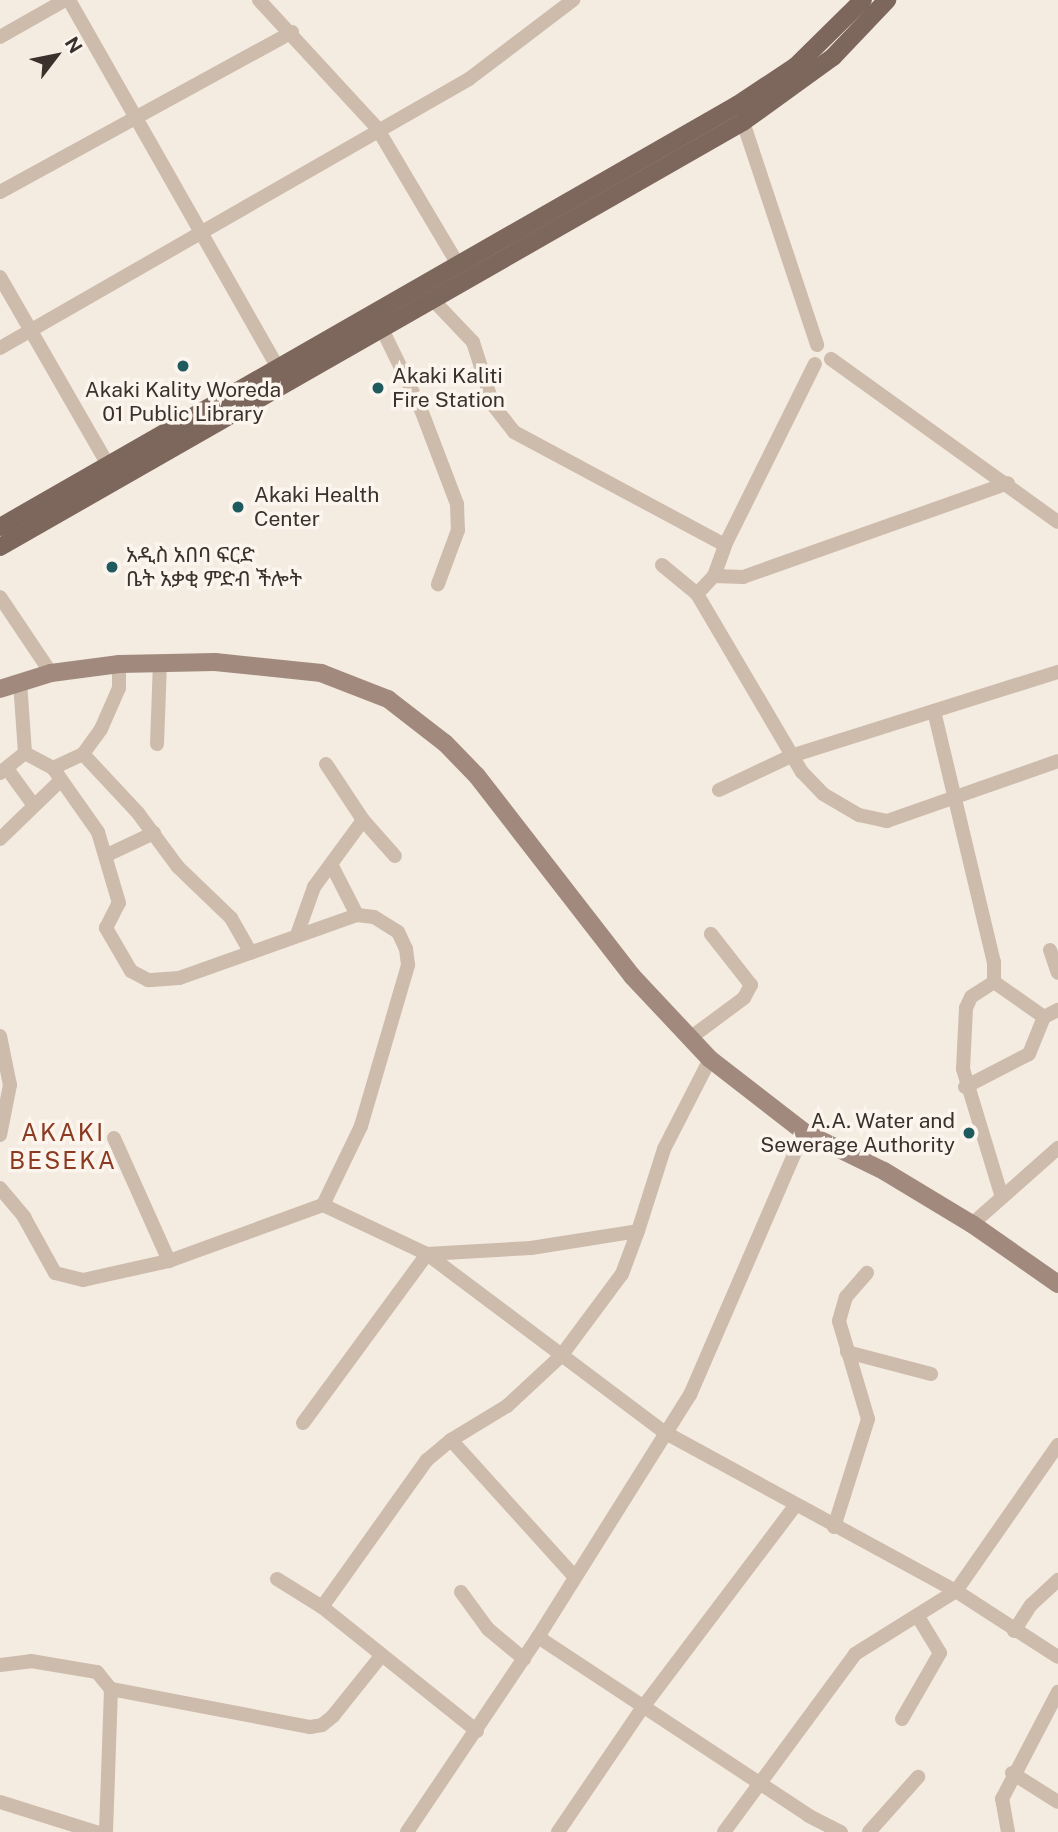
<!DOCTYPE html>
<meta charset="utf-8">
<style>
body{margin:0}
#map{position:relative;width:1058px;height:1832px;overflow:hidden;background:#f4ebe1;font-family:"Public Sans","Noto Sans Ethiopic",sans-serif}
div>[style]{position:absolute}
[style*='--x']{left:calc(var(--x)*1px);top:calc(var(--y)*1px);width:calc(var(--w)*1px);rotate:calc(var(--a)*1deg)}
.minor>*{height:14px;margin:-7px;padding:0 7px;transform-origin:7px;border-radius:7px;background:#cdbbac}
.secondary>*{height:18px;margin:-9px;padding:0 9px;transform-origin:9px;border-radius:9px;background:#a18a7d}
.primary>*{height:18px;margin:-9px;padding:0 9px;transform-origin:9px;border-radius:9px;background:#7d675c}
.dots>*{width:19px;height:19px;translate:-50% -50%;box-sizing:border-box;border:4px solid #fbf5ee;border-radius:50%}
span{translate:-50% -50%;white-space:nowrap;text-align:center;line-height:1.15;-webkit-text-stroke:7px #fbf5ee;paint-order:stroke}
.poi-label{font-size:21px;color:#3b302b}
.left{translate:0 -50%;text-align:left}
.right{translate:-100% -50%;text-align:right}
.quarter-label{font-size:24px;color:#8c3b22;letter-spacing:2px}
.north{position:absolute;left:21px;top:21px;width:70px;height:70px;-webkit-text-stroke:5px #fbf5ee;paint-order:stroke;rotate:58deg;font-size:19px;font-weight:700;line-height:28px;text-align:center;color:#3b302b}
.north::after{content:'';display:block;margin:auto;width:24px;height:32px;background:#3b302b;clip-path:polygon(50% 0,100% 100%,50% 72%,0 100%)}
</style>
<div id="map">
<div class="minor">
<div style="--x:69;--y:0;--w:425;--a:60.4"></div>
<div style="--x:259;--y:0;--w:174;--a:47.3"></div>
<div style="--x:377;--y:128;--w:161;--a:59.3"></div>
<div style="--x:0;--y:37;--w:75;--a:-29.6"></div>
<div style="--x:743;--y:122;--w:235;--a:71.6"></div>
<div style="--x:0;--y:192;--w:333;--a:-28.7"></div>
<div style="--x:0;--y:277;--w:225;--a:60.1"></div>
<div style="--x:433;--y:300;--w:58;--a:46.4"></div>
<div style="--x:473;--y:342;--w:66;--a:72.4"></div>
<div style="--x:493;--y:405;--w:34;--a:52"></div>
<div style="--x:514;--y:432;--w:239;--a:28.2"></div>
<div style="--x:382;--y:329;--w:87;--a:64"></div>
<div style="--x:420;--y:407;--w:104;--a:69.1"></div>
<div style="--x:457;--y:504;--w:26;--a:88"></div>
<div style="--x:458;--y:530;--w:58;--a:110.3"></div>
<div style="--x:0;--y:348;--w:541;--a:-29.84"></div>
<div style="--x:469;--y:79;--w:131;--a:-37.2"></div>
<div style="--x:831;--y:359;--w:279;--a:35.7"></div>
<div style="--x:662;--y:565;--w:45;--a:39.6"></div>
<div style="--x:697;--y:594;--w:207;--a:59.5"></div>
<div style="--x:802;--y:772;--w:30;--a:46"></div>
<div style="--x:823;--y:794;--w:42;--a:30.3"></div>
<div style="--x:859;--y:815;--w:29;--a:12"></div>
<div style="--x:887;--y:821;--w:181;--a:-19.3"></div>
<div style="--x:714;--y:576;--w:29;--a:2"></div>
<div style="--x:743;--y:577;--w:281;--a:-19.5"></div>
<div style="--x:697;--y:594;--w:25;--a:-47"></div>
<div style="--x:714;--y:576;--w:33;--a:-70"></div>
<div style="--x:725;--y:545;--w:202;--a:-63.6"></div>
<div style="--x:0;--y:597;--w:92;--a:56.1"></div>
<div style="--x:934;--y:711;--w:258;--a:76.6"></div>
<div style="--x:994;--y:962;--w:20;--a:90"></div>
<div style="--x:157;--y:744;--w:81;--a:-87.9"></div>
<div style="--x:83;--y:754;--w:81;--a:47"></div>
<div style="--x:138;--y:813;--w:67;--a:53.5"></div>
<div style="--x:178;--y:867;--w:74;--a:43.9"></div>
<div style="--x:231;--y:918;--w:40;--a:60.3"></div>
<div style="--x:326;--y:764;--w:67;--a:56.5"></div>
<div style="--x:363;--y:820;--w:48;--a:48.4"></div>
<div style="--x:53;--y:768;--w:33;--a:-25"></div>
<div style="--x:83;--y:754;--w:31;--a:-54"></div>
<div style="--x:101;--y:729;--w:45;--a:-66.3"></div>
<div style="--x:119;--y:688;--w:24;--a:-90"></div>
<div style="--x:8;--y:770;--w:41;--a:54"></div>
<div style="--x:0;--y:773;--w:32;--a:-39"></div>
<div style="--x:25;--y:753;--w:71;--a:-94"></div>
<div style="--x:719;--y:790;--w:80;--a:-25.3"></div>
<div style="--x:791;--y:756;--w:280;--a:-17.5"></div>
<div style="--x:0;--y:839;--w:82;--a:-44"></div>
<div style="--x:107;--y:855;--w:52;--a:-25.1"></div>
<div style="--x:331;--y:864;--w:57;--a:63"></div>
<div style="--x:298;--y:932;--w:48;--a:-70.4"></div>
<div style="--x:314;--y:887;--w:83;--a:-53.8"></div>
<div style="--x:1050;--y:950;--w:24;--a:71"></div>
<div style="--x:994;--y:982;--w:27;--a:147"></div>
<div style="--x:971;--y:997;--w:12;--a:114"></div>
<div style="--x:966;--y:1008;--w:61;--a:92.8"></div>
<div style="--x:963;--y:1069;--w:134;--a:73.1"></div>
<div style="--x:994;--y:982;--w:61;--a:35"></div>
<div style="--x:0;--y:1036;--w:50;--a:78.5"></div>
<div style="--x:10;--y:1085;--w:51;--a:101.3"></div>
<div style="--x:690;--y:1038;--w:67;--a:-36.5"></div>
<div style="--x:744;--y:998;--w:15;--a:-62"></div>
<div style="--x:751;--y:985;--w:65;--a:-128.1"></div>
<div style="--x:965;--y:1087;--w:72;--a:-27.3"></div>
<div style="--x:1029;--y:1054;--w:40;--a:-68"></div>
<div style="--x:1044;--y:1017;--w:16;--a:-27"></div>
<div style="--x:114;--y:1138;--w:135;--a:65.9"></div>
<div style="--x:0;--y:1188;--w:38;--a:50"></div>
<div style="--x:24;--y:1217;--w:64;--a:61"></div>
<div style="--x:55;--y:1273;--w:29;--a:14"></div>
<div style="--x:83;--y:1280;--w:88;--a:-12.5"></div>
<div style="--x:169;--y:1261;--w:164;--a:-20"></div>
<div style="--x:323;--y:1205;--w:88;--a:-64.3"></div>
<div style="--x:361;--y:1126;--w:168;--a:-73.7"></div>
<div style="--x:408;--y:965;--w:16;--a:-97"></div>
<div style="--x:406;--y:949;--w:19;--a:-115"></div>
<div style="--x:398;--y:932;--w:28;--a:-148"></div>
<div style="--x:374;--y:917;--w:17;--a:-173"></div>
<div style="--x:357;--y:915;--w:189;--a:160.5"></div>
<div style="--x:179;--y:978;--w:31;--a:176"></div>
<div style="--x:148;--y:980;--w:19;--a:-152"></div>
<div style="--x:131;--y:971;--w:50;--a:-120.2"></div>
<div style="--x:106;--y:928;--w:28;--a:-63"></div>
<div style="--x:119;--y:903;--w:74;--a:-106.5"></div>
<div style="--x:98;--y:832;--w:78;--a:-125.1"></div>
<div style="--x:53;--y:768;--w:32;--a:-152"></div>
<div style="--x:323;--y:1205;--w:115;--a:25.2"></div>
<div style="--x:427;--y:1254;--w:296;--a:36.9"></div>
<div style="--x:664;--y:1432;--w:332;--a:28.6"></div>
<div style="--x:956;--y:1591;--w:121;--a:32.9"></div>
<div style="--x:972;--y:1224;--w:115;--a:-41.5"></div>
<div style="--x:847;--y:1352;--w:87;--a:14.7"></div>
<div style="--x:303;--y:1423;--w:210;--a:-53.7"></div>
<div style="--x:427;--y:1254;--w:104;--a:-3.3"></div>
<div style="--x:531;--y:1248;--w:108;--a:-9"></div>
<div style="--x:638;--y:1231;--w:86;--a:-72.4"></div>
<div style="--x:664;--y:1149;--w:101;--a:-62.9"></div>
<div style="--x:451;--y:1440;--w:66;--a:-31.3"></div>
<div style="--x:507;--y:1406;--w:74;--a:-42.8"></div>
<div style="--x:561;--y:1356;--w:102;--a:-53.4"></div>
<div style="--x:622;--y:1274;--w:46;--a:-69.6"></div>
<div style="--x:834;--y:1527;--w:113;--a:-72.5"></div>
<div style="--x:868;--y:1419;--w:102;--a:-106.5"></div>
<div style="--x:839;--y:1321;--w:25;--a:-74"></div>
<div style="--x:846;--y:1297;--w:32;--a:-49"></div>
<div style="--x:277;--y:1579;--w:53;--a:31.9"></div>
<div style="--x:461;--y:1592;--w:46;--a:53.9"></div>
<div style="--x:488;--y:1629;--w:47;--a:39.8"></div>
<div style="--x:1014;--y:1631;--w:31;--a:-57"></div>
<div style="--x:1031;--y:1605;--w:37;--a:-43"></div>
<div style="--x:538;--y:1637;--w:325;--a:33.4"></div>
<div style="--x:809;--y:1816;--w:36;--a:27"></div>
<div style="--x:0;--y:1665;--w:31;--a:-7"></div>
<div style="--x:31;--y:1661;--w:67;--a:9.5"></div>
<div style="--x:97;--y:1672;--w:22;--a:51"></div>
<div style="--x:902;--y:1719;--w:76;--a:-60.1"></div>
<div style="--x:940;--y:1653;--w:44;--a:-121.2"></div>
<div style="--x:477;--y:1731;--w:198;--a:-141.3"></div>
<div style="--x:322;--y:1607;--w:181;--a:-54.5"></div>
<div style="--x:427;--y:1460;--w:31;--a:-40"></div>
<div style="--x:451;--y:1440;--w:182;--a:47.9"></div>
<div style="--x:1012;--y:1773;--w:54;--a:32.2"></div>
<div style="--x:0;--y:1802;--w:101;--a:17.4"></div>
<div style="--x:106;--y:1832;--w:143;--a:-88"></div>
<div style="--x:111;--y:1689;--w:203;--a:10.8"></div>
<div style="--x:310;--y:1727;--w:12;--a:-9"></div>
<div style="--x:322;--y:1725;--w:14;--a:-39"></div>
<div style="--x:333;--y:1716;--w:77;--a:-51.3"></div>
<div style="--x:407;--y:1832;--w:235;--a:-56.1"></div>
<div style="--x:538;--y:1637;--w:286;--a:-57.9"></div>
<div style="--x:690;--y:1395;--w:287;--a:-66.6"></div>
<div style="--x:558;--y:1832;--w:151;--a:-55.8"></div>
<div style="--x:643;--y:1707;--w:251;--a:-52.9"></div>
<div style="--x:724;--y:1832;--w:221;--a:-53.6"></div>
<div style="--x:855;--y:1654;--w:119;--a:-32"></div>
<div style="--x:956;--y:1591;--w:178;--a:-55.1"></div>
<div style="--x:869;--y:1832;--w:74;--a:-48.3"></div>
<div style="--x:1008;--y:1832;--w:34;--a:-100"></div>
<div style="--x:1002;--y:1799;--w:121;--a:-62.4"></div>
</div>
<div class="secondary">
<div style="--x:0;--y:689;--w:53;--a:-17.4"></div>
<div style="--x:51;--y:673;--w:69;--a:-7.5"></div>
<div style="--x:119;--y:664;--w:96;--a:-1.2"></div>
<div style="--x:215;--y:662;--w:107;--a:5.9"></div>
<div style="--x:321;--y:673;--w:72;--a:21.2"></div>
<div style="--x:388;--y:699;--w:72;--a:37.7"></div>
<div style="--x:445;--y:743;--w:46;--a:45.9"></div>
<div style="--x:477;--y:776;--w:253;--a:52.2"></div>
<div style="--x:632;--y:976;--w:114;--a:46.8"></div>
<div style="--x:710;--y:1059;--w:119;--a:37.8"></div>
<div style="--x:804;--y:1132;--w:89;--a:26"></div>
<div style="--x:884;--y:1171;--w:103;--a:31.1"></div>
<div style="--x:972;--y:1224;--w:105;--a:34.9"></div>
</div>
<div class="primary">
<div style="--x:0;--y:527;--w:849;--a:-29.8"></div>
<div style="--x:737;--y:105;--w:71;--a:-33.5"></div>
<div style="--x:796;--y:66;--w:94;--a:-44.6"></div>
<div style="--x:0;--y:547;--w:856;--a:-29.77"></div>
<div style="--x:743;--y:122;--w:111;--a:-35.8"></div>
<div style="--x:833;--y:57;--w:79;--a:-46.5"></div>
</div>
<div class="dots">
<div style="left:183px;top:366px;background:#1f5a5e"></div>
<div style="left:378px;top:388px;background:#1f5a5e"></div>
<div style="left:238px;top:507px;background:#1f5a5e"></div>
<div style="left:112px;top:567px;background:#1f5a5e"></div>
<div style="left:969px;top:1133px;background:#1f5a5e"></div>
</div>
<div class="poi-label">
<span class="left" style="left:392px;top:388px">Akaki Kaliti<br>Fire Station</span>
<span style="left:183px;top:402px">Akaki Kality Woreda<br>01 Public Library</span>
<span class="left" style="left:254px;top:507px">Akaki Health<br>Center</span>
<span class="left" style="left:126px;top:567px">አዲስ አበባ ፍርድ<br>ቤት አቃቂ ምድብ ችሎት</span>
<span class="right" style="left:955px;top:1133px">A.A. Water and<br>Sewerage Authority</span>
</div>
<div class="quarter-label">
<span style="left:63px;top:1147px">AKAKI<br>BESEKA</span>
</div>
<div class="north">N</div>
</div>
